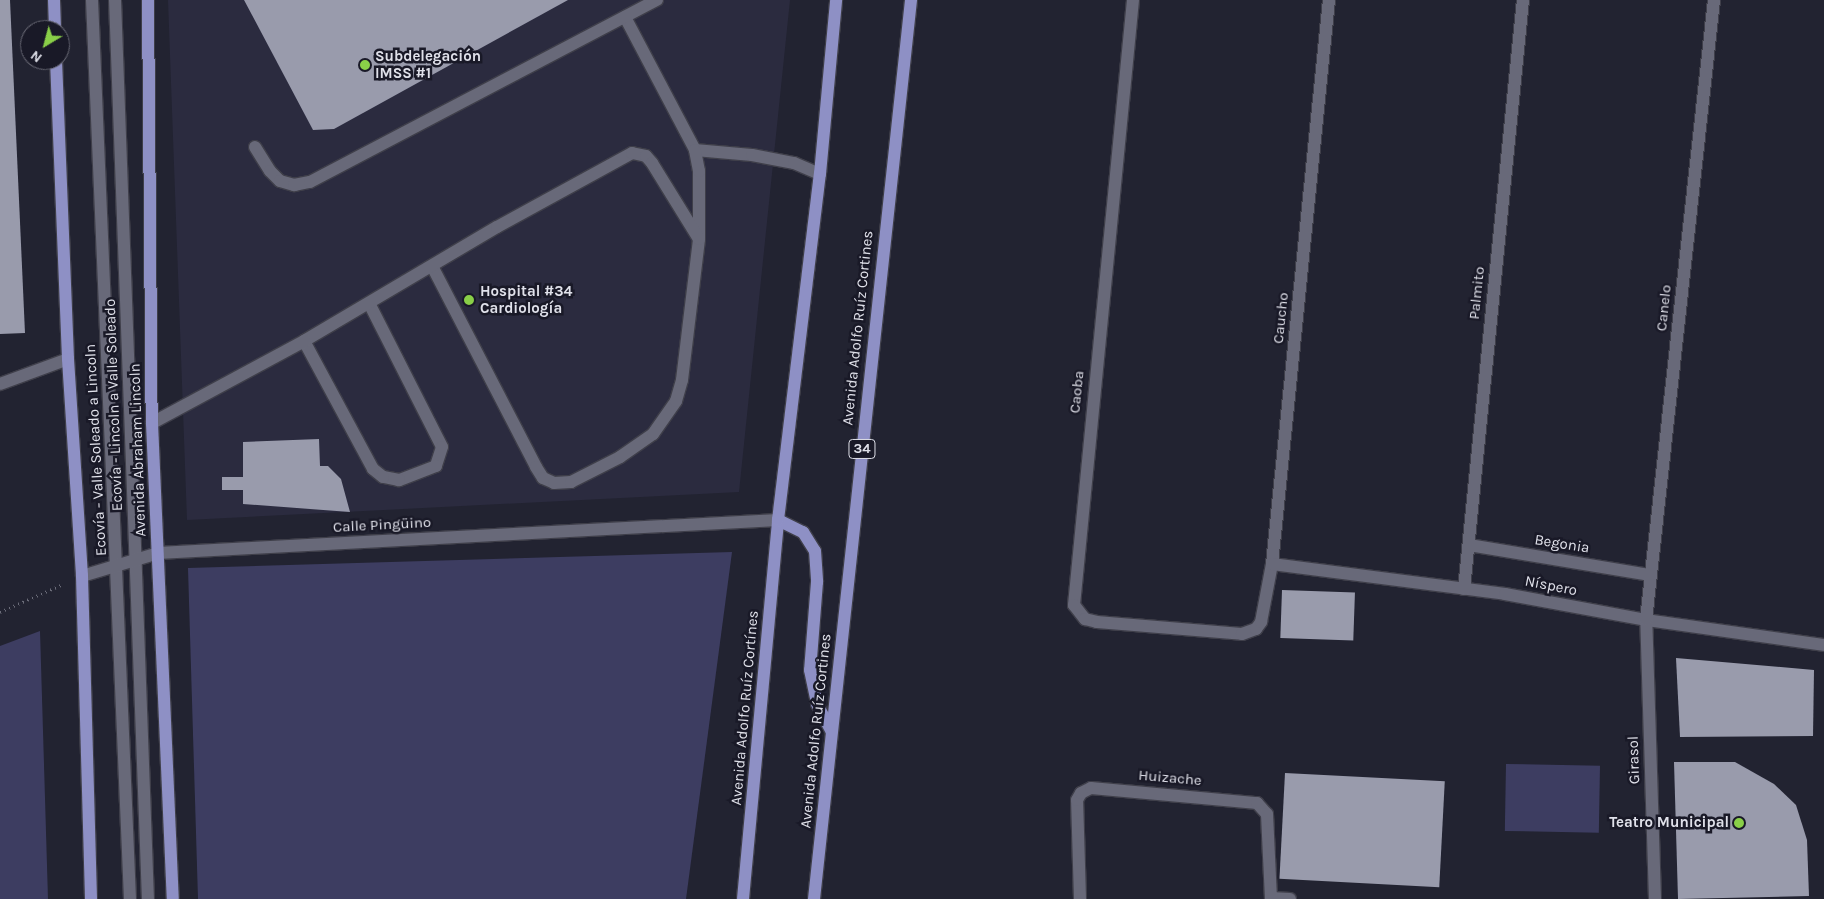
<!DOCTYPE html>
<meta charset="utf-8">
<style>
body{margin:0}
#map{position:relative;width:1824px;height:899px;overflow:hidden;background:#222331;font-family:Karla,sans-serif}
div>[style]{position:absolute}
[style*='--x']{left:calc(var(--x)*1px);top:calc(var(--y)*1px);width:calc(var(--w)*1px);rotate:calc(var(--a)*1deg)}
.built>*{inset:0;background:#2b2b3f}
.green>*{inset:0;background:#3d3d61;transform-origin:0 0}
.building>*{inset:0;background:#999bac;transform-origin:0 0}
.path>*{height:3px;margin-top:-1.5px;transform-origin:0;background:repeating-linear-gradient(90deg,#6b6c79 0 1px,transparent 0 5px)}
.roads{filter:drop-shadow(1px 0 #3f3f4a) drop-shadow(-1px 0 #3f3f4a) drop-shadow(0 1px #3f3f4a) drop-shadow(0 -1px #3f3f4a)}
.minor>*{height:12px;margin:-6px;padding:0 6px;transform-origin:6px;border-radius:6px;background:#686979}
.major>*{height:12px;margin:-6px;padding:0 6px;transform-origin:6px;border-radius:6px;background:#8e90c5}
.dots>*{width:14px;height:14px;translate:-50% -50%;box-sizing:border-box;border:2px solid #191927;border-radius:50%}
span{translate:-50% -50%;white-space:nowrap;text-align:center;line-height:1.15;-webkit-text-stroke:5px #191927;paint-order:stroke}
.shield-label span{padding:1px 4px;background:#191927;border:1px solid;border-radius:4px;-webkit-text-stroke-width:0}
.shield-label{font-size:14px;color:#e0e1ea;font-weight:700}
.poi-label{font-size:15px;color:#e0e1ea;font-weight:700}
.left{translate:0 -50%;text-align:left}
.right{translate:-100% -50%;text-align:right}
.street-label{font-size:15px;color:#e0e1ea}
.north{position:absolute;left:20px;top:20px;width:50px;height:50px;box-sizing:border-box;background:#191927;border:1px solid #696975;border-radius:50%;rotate:217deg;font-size:14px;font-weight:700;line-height:20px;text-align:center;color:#e0e1ea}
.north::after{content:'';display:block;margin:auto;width:18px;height:22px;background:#89cf48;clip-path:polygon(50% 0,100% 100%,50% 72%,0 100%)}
</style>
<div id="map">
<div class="built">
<div style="clip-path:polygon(168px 0,790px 0,739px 492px,187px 520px)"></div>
</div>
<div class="green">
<div style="clip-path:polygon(732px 552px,686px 899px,198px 899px,188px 568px)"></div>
<div style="clip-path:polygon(40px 631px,48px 899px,0 899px,0 646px)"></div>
<div style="left:1506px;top:764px;width:94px;height:67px;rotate:1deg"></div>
</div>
<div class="building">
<div style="clip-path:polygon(0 0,10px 0,25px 333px,0 334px)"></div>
<div style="clip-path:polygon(244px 0,568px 0,334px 129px,313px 130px)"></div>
<div style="clip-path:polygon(319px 439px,320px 466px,328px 466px,341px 479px,350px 512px,243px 504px,243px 490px,222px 490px,222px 477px,243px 477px,243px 442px)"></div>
<div style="left:1282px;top:590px;width:73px;height:48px;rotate:2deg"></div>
<div style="clip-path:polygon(1676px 658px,1814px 670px,1813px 736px,1680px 737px)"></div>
<div style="clip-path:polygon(1674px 762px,1735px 762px,1774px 784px,1796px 805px,1807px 840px,1809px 896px,1678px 899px)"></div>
<div style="left:1285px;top:773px;width:160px;height:106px;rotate:3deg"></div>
</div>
<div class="path">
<div style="--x:0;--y:612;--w:67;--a:-23.9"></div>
</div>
<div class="roads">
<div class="minor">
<div style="--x:92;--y:0;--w:900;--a:87.58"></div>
<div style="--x:115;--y:0;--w:900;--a:87.9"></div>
<div style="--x:1133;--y:0;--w:608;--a:95.57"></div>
<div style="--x:1074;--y:605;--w:18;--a:52"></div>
<div style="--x:1085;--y:619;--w:12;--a:14"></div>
<div style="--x:1097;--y:622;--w:145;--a:4.7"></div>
<div style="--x:1242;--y:634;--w:15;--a:-20"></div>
<div style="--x:1256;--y:629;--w:9;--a:-54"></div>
<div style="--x:1261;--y:622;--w:59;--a:-79.3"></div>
<div style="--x:1272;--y:564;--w:567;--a:-84.23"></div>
<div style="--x:625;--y:17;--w:150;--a:62.2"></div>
<div style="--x:695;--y:150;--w:57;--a:5"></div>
<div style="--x:752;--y:155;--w:43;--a:10.8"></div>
<div style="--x:794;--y:163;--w:28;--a:23"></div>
<div style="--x:255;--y:147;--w:28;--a:58"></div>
<div style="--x:270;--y:171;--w:14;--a:45"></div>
<div style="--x:280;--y:181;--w:15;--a:16"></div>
<div style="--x:294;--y:185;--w:16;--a:-11"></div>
<div style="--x:310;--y:182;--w:392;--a:-27.7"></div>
<div style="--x:432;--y:266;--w:226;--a:62.6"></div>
<div style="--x:536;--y:467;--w:13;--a:58"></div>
<div style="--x:543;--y:478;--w:12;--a:24"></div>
<div style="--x:554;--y:483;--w:17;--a:-3"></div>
<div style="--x:571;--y:482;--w:55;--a:-27"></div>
<div style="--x:620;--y:457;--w:40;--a:-34.9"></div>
<div style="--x:653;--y:434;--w:40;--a:-55.1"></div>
<div style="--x:676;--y:401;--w:22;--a:-74"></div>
<div style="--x:682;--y:380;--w:142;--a:-83.1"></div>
<div style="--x:699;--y:239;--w:68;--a:-90"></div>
<div style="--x:699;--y:171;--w:21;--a:-101"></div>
<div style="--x:369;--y:303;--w:161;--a:63.1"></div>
<div style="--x:442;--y:447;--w:20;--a:108"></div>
<div style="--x:436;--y:466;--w:40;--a:159"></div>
<div style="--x:399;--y:480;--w:16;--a:-169"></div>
<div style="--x:383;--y:477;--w:13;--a:-141"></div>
<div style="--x:373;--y:469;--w:145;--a:-118.3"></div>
<div style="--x:304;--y:341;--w:224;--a:-30.6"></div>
<div style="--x:497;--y:227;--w:154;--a:-28.7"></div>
<div style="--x:632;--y:153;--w:14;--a:12"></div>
<div style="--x:646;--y:156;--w:9;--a:49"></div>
<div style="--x:652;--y:163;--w:89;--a:58.3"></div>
<div style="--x:0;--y:384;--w:72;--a:-20.2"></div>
<div style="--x:152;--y:423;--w:173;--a:-28.3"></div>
<div style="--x:1469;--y:545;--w:184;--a:9.4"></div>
<div style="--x:1272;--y:564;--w:235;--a:7.3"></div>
<div style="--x:1505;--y:594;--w:143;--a:10.4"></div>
<div style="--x:1646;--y:620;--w:180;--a:8"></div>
<div style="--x:82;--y:576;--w:79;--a:-16.8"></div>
<div style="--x:158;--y:553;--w:621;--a:-3.05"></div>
<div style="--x:1464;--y:589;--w:592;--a:-84.28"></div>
<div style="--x:1271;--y:898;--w:19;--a:3"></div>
<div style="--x:1080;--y:899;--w:99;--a:-91.7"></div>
<div style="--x:1077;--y:800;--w:8;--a:-60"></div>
<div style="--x:1081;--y:793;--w:11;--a:-27"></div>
<div style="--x:1091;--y:788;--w:167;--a:5.2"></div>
<div style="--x:1257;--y:803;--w:15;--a:48"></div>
<div style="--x:1267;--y:814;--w:85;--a:87.3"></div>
<div style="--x:1655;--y:899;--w:279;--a:-91.8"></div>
<div style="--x:1646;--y:620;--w:624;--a:-83.74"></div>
</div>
<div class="major">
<div style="--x:54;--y:0;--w:30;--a:88"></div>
<div style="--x:148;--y:0;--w:423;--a:89.5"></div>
<div style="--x:152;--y:423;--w:476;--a:87.5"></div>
<div style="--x:56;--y:60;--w:299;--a:87.7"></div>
<div style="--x:68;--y:359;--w:217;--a:86.3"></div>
<div style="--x:82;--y:576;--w:323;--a:88.4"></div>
<div style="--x:778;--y:520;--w:28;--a:26"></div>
<div style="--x:803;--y:532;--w:22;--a:58"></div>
<div style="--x:815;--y:551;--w:31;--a:86"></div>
<div style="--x:817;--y:582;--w:88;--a:94.5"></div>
<div style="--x:810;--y:670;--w:35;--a:78"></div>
<div style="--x:817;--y:704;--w:30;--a:62"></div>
<div style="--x:743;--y:899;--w:381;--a:-84.7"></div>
<div style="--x:778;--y:520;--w:349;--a:-83.1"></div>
<div style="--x:820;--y:174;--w:175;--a:-84.7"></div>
<div style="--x:814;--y:899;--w:904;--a:-83.84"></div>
</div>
</div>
<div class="dots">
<div style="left:365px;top:65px;background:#89cf48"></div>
<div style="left:469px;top:300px;background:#89cf48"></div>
<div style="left:1739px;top:823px;background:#89cf48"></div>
</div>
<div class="shield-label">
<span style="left:862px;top:449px">34</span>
</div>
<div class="poi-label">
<span class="left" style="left:375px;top:65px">Subdelegación<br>IMSS #1</span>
<span class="left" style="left:480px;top:300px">Hospital #34<br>Cardiología</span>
<span class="right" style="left:1729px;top:823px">Teatro Municipal</span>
</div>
<div class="street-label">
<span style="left:1477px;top:293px;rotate:-84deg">Palmito</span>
<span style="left:1664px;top:308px;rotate:-84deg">Canelo</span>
<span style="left:1281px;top:318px;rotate:-84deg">Caucho</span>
<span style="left:858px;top:328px;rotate:-84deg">Avenida Adolfo Ruíz Cortines</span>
<span style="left:1077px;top:392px;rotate:-84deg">Caoba</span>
<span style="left:114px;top:405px;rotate:-92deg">Ecovía - Lincoln a Valle Soleado</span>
<span style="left:96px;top:450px;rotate:-93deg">Ecovía - Valle Soleado a Lincoln</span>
<span style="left:138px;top:450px;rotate:-92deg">Avenida Abraham Lincoln</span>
<span style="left:382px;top:525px;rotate:-3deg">Calle Pingüino</span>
<span style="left:1562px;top:544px;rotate:9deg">Begonia</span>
<span style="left:1551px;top:586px;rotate:11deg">Níspero</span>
<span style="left:745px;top:708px;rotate:-85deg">Avenida Adolfo Ruíz Cortínes</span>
<span style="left:816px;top:731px;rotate:-84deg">Avenida Adolfo Ruíz Cortines</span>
<span style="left:1634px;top:760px;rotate:-92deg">Girasol</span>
<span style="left:1170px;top:778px;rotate:5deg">Huizache</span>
</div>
<div class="north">N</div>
</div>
